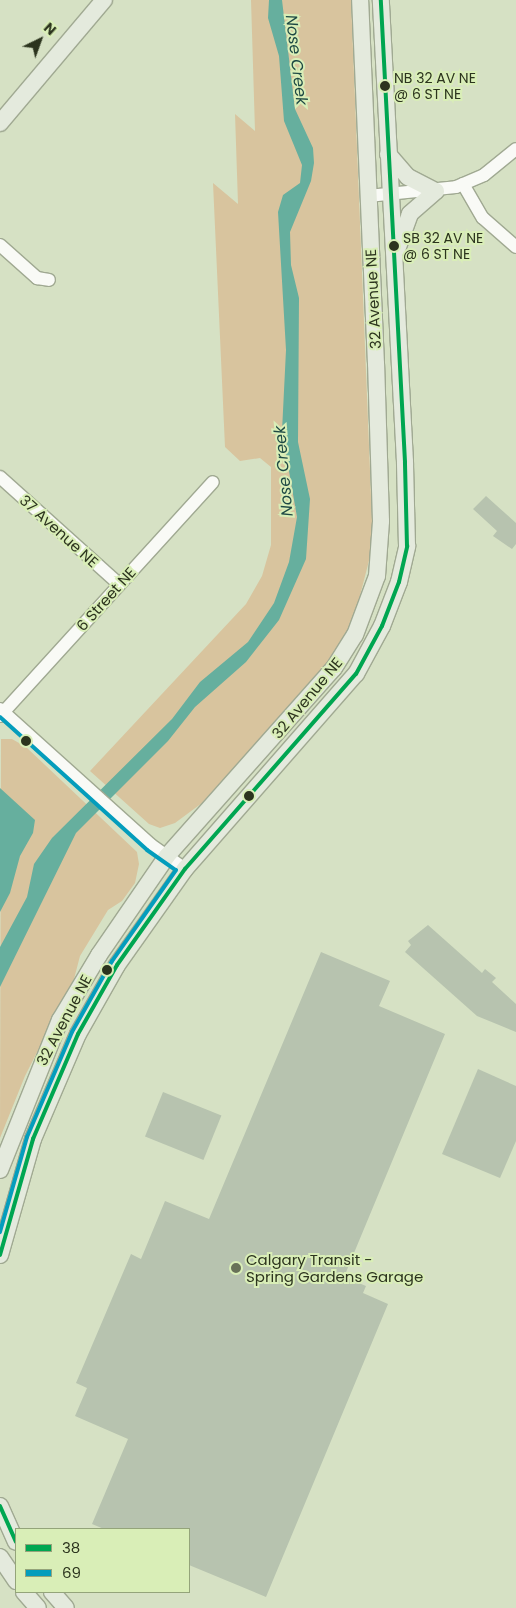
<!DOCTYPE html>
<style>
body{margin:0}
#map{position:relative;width:516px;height:1608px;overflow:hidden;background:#d6e1c4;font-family:Poppins,sans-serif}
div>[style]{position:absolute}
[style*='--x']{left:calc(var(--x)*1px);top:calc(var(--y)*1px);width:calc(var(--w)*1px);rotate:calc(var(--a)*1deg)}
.green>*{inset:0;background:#d8c49e}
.water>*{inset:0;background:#66af9e}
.building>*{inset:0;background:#b7c3af;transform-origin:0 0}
.roads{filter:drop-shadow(1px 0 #a0a992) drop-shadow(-1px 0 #a0a992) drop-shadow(0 1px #a0a992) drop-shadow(0 -1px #a0a992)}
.minor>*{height:12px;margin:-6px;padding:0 6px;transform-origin:6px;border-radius:6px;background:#f9faf6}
.major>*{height:16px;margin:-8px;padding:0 8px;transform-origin:8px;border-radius:8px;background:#e4eadd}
.bus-1>*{height:4px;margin:-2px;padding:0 2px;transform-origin:2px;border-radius:2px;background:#00a651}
.bus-2>*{height:4px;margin:-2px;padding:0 2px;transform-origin:2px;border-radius:2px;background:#049dbc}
.dots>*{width:14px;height:14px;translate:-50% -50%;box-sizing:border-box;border:2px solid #d9eeb7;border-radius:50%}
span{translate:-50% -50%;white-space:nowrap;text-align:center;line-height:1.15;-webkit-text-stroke:4px #d9eeb7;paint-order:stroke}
.bus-label{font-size:14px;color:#2c341e}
.left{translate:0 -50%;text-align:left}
.street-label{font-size:15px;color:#2c341e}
.poi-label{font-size:15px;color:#2c341e}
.water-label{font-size:16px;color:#1e4944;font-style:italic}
.legend{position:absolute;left:15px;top:1528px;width:175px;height:65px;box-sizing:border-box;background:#d9eeb7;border:1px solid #94a47a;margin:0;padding:6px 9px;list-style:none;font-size:15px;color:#2c341e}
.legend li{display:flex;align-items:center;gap:10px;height:25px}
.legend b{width:25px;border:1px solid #94a47a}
.north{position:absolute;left:15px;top:15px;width:50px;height:50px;-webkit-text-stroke:4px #d9eeb7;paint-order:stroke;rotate:42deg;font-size:14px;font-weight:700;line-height:20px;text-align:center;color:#2c341e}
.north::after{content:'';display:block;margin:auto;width:18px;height:22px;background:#2c341e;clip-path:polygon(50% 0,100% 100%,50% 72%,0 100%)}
</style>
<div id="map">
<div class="green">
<div style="clip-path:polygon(251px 0,351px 0,373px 545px,354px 619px,325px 667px,202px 803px,175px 823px,160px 828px,149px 824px,90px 771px,246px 604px,262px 576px,271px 545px,271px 467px,260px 458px,240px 461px,225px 447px,213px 183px,238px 204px,235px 114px,255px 131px)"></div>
<div style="clip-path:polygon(1px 739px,12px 739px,26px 747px,137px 852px,139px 864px,135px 883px,122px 901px,108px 910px,80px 956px,74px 979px,25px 1076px,0 1138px)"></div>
</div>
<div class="water">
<div style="clip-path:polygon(269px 0,282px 0,295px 109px,313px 148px,314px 163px,311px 181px,290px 232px,291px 265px,299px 298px,298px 442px,310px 499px,306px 559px,279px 620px,246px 662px,195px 707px,168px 741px,76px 833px,0 987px,0 947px,27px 897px,34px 864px,52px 838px,172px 719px,200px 682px,248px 642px,274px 603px,289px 562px,297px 517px,282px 431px,286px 350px,278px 212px,283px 195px,300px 183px,302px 165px,284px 121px,279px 56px,268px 18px)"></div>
<div style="clip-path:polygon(0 788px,35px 820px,33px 833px,20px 856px,10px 893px,0 912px)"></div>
</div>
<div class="building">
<div style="clip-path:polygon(486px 496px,516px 523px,516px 544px,512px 549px,493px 536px,497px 531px,473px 509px)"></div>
<div style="clip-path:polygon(428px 925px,482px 973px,485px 969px,496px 978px,492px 982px,516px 1004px,516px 1032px,477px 1016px,405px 952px,411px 945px,408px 941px)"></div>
<div style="clip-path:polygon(321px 952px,390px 981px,379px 1006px,445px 1034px,344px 1277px,366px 1286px,363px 1293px,388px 1304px,266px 1597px,189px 1565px,189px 1529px,104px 1529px,92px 1524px,128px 1439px,75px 1416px,87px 1388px,76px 1383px,131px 1254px,141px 1259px,165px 1201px,209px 1219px)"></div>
<div style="clip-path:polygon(478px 1069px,516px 1086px,516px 1141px,500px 1178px,442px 1154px)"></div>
<div style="left:163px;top:1092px;width:63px;height:48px;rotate:22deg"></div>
</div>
<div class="roads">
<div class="minor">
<div style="--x:463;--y:184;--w:39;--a:60"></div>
<div style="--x:483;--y:218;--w:44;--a:41.3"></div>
<div style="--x:368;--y:196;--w:88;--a:-5.8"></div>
<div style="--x:456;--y:187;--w:30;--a:-23"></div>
<div style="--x:484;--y:175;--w:41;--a:-39.1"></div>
<div style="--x:0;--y:245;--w:50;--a:41.7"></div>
<div style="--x:37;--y:278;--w:12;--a:9"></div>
<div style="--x:0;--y:477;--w:160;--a:42"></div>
<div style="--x:0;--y:709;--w:203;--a:42"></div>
<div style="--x:151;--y:845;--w:42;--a:35.2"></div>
<div style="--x:0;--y:716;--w:316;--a:-47.7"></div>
</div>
<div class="major">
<div style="--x:0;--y:123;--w:161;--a:-49.8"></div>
<div style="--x:388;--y:154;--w:30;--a:49"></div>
<div style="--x:408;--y:177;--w:31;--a:27"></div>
<div style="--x:436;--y:191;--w:35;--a:139"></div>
<div style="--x:410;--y:214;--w:37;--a:110"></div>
<div style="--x:0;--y:1170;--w:162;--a:-68.2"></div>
<div style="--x:60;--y:1020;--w:76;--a:-59"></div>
<div style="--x:99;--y:955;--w:120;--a:-55.5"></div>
<div style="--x:167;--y:856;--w:251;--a:-48.4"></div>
<div style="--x:334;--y:668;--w:39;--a:-58"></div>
<div style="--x:355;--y:635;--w:63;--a:-69.6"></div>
<div style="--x:377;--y:576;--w:55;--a:-85.8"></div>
<div style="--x:381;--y:521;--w:157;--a:-91.8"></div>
<div style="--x:376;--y:364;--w:364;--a:-92.5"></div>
<div style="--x:0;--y:1255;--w:121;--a:-74.1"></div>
<div style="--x:33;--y:1139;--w:114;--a:-66.8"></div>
<div style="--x:78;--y:1034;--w:79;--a:-60.5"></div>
<div style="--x:117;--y:965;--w:118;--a:-54.7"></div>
<div style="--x:185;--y:869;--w:259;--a:-48.8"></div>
<div style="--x:356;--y:674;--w:55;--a:-61.6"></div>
<div style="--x:382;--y:626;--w:47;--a:-68.9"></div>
<div style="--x:399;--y:582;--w:37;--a:-77"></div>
<div style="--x:407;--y:546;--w:84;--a:-91.4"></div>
<div style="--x:405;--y:462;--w:463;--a:-93"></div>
<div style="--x:0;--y:1506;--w:39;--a:66"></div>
<div style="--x:0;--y:1557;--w:29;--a:56"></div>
<div style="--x:24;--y:1592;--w:21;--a:49"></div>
<div style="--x:52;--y:1592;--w:21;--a:49"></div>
</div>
</div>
<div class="bus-1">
<div style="--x:0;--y:1255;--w:121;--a:-74.1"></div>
<div style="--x:33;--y:1139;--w:114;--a:-66.8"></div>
<div style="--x:78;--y:1034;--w:79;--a:-60.5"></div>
<div style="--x:117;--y:965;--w:118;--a:-54.7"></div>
<div style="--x:185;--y:869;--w:259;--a:-48.8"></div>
<div style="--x:356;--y:674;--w:55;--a:-61.6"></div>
<div style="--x:382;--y:626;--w:47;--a:-68.9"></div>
<div style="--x:399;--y:582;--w:37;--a:-77"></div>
<div style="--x:407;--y:546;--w:84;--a:-91.4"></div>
<div style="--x:405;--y:462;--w:463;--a:-93"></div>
<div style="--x:0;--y:1506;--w:39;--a:66"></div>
</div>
<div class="bus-2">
<div style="--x:0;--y:717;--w:198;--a:42.1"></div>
<div style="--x:147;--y:850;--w:35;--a:35"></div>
<div style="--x:176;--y:870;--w:111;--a:125.1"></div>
<div style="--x:112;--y:961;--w:81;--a:119.4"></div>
<div style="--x:72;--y:1032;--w:114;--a:113.2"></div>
<div style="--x:27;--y:1137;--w:99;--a:105.9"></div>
</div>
<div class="dots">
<div style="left:385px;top:86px;background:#2c341e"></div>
<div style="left:394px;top:246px;background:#2c341e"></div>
<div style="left:26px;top:741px;background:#2c341e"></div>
<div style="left:249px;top:796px;background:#2c341e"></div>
<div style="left:107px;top:970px;background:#2c341e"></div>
<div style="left:236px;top:1268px;background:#687158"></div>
</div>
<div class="bus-label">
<span class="left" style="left:394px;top:86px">NB 32 AV NE<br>@ 6 ST NE</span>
<span class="left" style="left:403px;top:246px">SB 32 AV NE<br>@ 6 ST NE</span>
</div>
<div class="street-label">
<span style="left:373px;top:299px;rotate:-93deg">32 Avenue NE</span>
<span style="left:59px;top:531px;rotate:42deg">37 Avenue NE</span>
<span style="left:106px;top:599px;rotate:-48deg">6 Street NE</span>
<span style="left:307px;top:698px;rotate:-50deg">32 Avenue NE</span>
<span style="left:64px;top:1020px;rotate:-62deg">32 Avenue NE</span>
</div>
<div class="poi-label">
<span class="left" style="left:246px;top:1268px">Calgary Transit -<br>Spring Gardens Garage</span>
</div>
<div class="water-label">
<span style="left:296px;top:60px;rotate:83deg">Nose Creek</span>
<span style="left:284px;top:471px;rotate:-95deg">Nose Creek</span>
</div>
<ul class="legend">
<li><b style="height:6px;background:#00a651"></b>38</li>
<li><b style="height:6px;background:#049dbc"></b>69</li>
</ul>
<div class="north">N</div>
</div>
